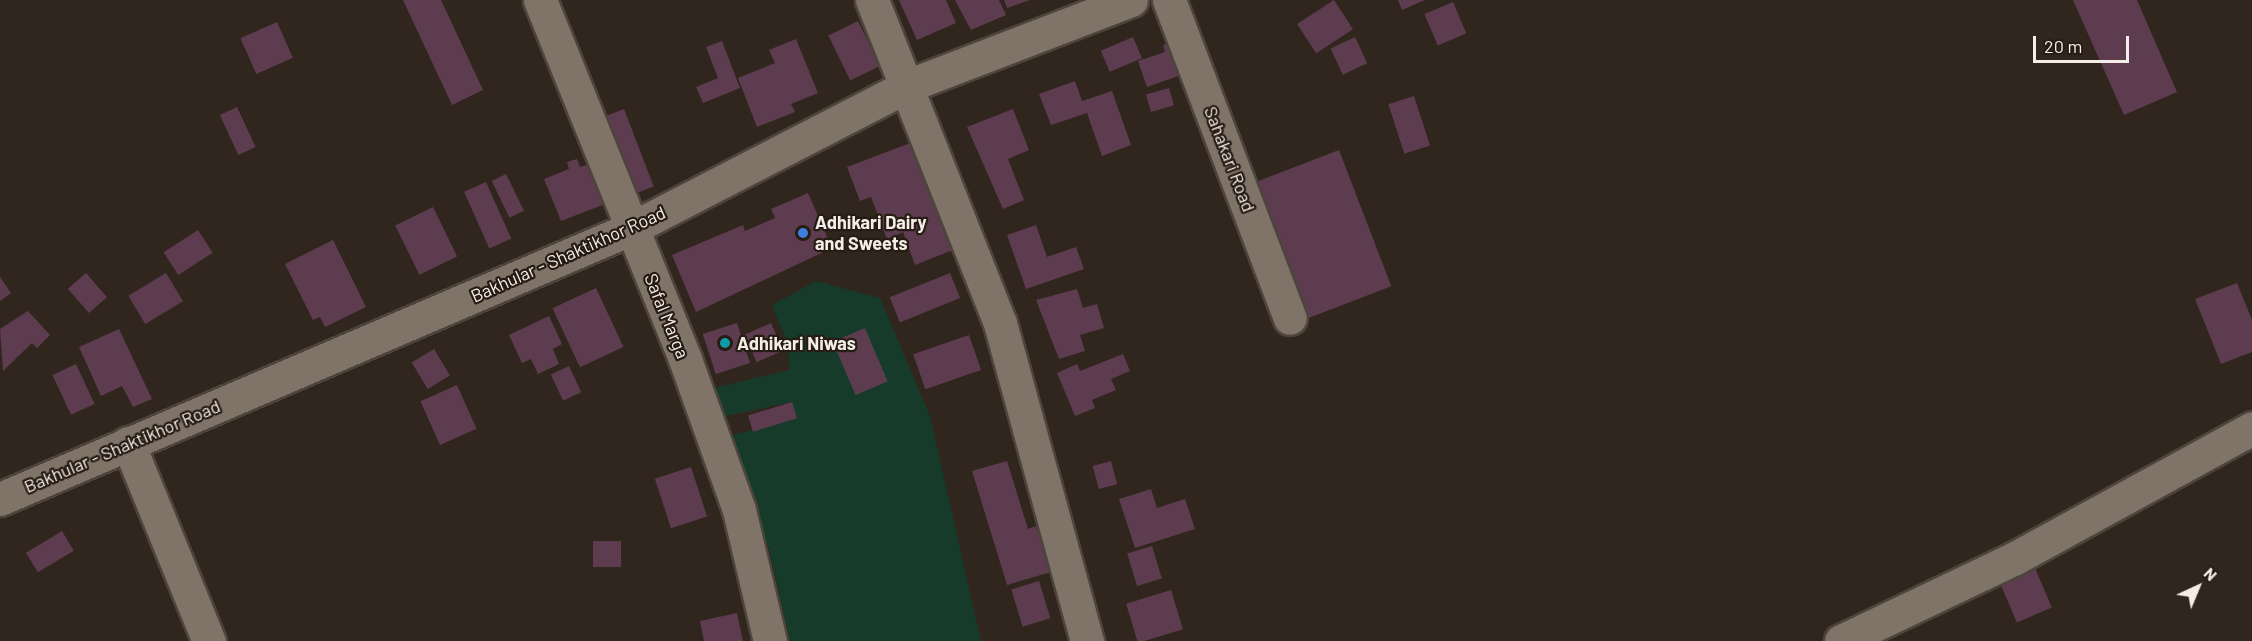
<!DOCTYPE html>
<style>
body{margin:0}
#map{position:relative;width:2252px;height:641px;overflow:hidden;background:#30261d;font-family:Barlow,sans-serif}
div>[style]{position:absolute}
[style*='--x']{left:calc(var(--x)*1px);top:calc(var(--y)*1px);width:calc(var(--w)*1px);rotate:calc(var(--a)*1deg)}
.green>*{inset:0;background:#163b2a}
.building>*{inset:0;background:#5d3c4f;transform-origin:0 0}
.roads{filter:drop-shadow(2px 0 #4d453d) drop-shadow(-2px 0 #4d453d) drop-shadow(0 2px #4d453d) drop-shadow(0 -2px #4d453d)}
.minor>*{height:33px;margin:-16.5px;padding:0 16.5px;transform-origin:16.5px;border-radius:16.5px;background:#807368}
.dots>*{width:16px;height:16px;translate:-50% -50%;box-sizing:border-box;border:3px solid #261c14;border-radius:50%}
span{translate:-50% -50%;white-space:nowrap;text-align:center;line-height:1.15;-webkit-text-stroke:4.5px #261c14;paint-order:stroke}
.street-label{font-size:18px;color:#f5eee8}
.poi-label{font-size:18px;color:#f5eee8;font-weight:700}
.left{translate:0 -50%;text-align:left}
.north{position:absolute;left:2168px;top:557px;width:60px;height:60px;-webkit-text-stroke:4px #261c14;paint-order:stroke;rotate:44deg;font-size:16px;font-weight:700;line-height:24px;text-align:center;color:#f5eee8}
.north::after{content:'';display:block;margin:auto;width:21px;height:27px;background:#f5eee8;clip-path:polygon(50% 0,100% 100%,50% 72%,0 100%)}
.scale{position:absolute;left:2033px;top:36px;width:96px;height:27px;box-sizing:border-box;border:3px solid #f5eee8;border-top:0;padding-left:8px;font-size:18px;line-height:21px;white-space:nowrap;color:#f5eee8;-webkit-text-stroke:4px #261c14;paint-order:stroke}
</style>
<div id="map">
<div class="green">
<div style="clip-path:polygon(816px 281px,880px 298px,930px 416px,981px 641px,790px 641px,769px 549px,725px 437px,797px 418px,791px 402px,721px 417px,714px 388px,789px 370px,788px 345px,772px 305px)"></div>
</div>
<div class="building">
<div style="clip-path:polygon(403px 0,441px 0,483px 90px,452px 105px)"></div>
<div style="clip-path:polygon(899px 0,946px 0,956px 23px,917px 40px)"></div>
<div style="clip-path:polygon(955px 0,999px 0,1006px 15px,971px 30px)"></div>
<div style="clip-path:polygon(1004px 0,1030px 0,1007px 8px)"></div>
<div style="left:1334px;top:0;width:35px;height:44px;rotate:57deg"></div>
<div style="clip-path:polygon(1398px 0,1425px 0,1402px 10px)"></div>
<div style="clip-path:polygon(2073px 0,2137px 0,2177px 92px,2124px 115px)"></div>
<div style="left:1453px;top:2px;width:34px;height:31px;rotate:67deg"></div>
<div style="left:858px;top:21px;width:50px;height:33px;rotate:64deg"></div>
<div style="left:277px;top:22px;width:39px;height:40px;rotate:66deg"></div>
<div style="left:1133px;top:37px;width:23px;height:35px;rotate:67deg"></div>
<div style="left:1355px;top:37px;width:29px;height:27px;rotate:65deg"></div>
<div style="clip-path:polygon(796px 39px,818px 93px,791px 104px,795px 112px,757px 127px,738px 78px,775px 63px,769px 50px)"></div>
<div style="clip-path:polygon(722px 41px,740px 88px,703px 103px,696px 87px,718px 78px,706px 47px)"></div>
<div style="clip-path:polygon(1175px 41px,1187px 73px,1147px 87px,1138px 61px,1165px 52px,1163px 45px)"></div>
<div style="clip-path:polygon(1075px 81px,1082px 101px,1112px 91px,1131px 145px,1102px 156px,1087px 113px,1051px 125px,1039px 94px)"></div>
<div style="left:1169px;top:88px;width:18px;height:24px;rotate:74deg"></div>
<div style="left:1414px;top:96px;width:52px;height:27px;rotate:72deg"></div>
<div style="left:237px;top:107px;width:44px;height:19px;rotate:65deg"></div>
<div style="left:624px;top:109px;width:83px;height:32px;rotate:69deg"></div>
<div style="clip-path:polygon(1013px 109px,1029px 150px,1008px 159px,1024px 200px,1003px 209px,967px 127px)"></div>
<div style="clip-path:polygon(913px 142px,955px 249px,915px 265px,903px 232px,887px 239px,871px 197px,860px 201px,847px 167px)"></div>
<div style="left:1339px;top:150px;width:146px;height:90px;rotate:69deg"></div>
<div style="clip-path:polygon(577px 159px,580px 167px,590px 164px,605px 204px,561px 221px,544px 179px,569px 169px,567px 162px)"></div>
<div style="left:506px;top:174px;width:41px;height:16px;rotate:64deg"></div>
<div style="left:486px;top:182px;width:62px;height:24px;rotate:66deg"></div>
<div style="clip-path:polygon(808px 193px,832px 248px,696px 312px,672px 255px,743px 225px,745px 231px,775px 218px,771px 209px)"></div>
<div style="left:433px;top:207px;width:55px;height:42px;rotate:64deg"></div>
<div style="clip-path:polygon(1036px 225px,1047px 257px,1076px 247px,1084px 269px,1026px 289px,1007px 235px)"></div>
<div style="left:198px;top:230px;width:27px;height:41px;rotate:57deg"></div>
<div style="clip-path:polygon(333px 240px,366px 307px,325px 327px,320px 317px,313px 320px,285px 264px)"></div>
<div style="left:86px;top:273px;width:32px;height:24px;rotate:49deg"></div>
<div style="left:166px;top:273px;width:33px;height:44px;rotate:59deg"></div>
<div style="left:950px;top:273px;width:27px;height:65px;rotate:68deg"></div>
<div style="clip-path:polygon(0 277px,11px 293px,0 301px)"></div>
<div style="clip-path:polygon(2237px 283px,2252px 320px,2252px 352px,2221px 364px,2195px 299px)"></div>
<div style="left:596px;top:288px;width:65px;height:48px;rotate:65deg"></div>
<div style="clip-path:polygon(1077px 289px,1083px 308px,1097px 304px,1104px 328px,1080px 335px,1085px 351px,1059px 359px,1036px 300px)"></div>
<div style="clip-path:polygon(28px 311px,50px 335px,37px 348px,32px 343px,3px 371px,0 329px)"></div>
<div style="clip-path:polygon(549px 316px,562px 344px,553px 349px,559px 364px,538px 374px,531px 359px,522px 363px,509px 335px)"></div>
<div style="left:737px;top:323px;width:42px;height:36px;rotate:72deg"></div>
<div style="left:771px;top:323px;width:30px;height:29px;rotate:66deg"></div>
<div style="left:865px;top:328px;width:58px;height:35px;rotate:67deg"></div>
<div style="clip-path:polygon(119px 329px,152px 399px,133px 407px,122px 386px,101px 396px,79px 347px)"></div>
<div style="left:969px;top:335px;width:37px;height:59px;rotate:71deg"></div>
<div style="left:434px;top:349px;width:31px;height:26px;rotate:59deg"></div>
<div style="clip-path:polygon(1123px 354px,1130px 371px,1111px 379px,1116px 390px,1092px 400px,1095px 408px,1075px 416px,1057px 373px,1077px 364px,1080px 371px)"></div>
<div style="left:76px;top:364px;width:44px;height:26px;rotate:65deg"></div>
<div style="left:569px;top:366px;width:29px;height:20px;rotate:65deg"></div>
<div style="left:457px;top:385px;width:48px;height:40px;rotate:66deg"></div>
<div style="left:792px;top:402px;width:17px;height:46px;rotate:73deg"></div>
<div style="clip-path:polygon(1007px 461px,1028px 529px,1036px 526px,1051px 572px,1007px 585px,972px 471px)"></div>
<div style="left:1111px;top:461px;width:24px;height:19px;rotate:75deg"></div>
<div style="left:691px;top:467px;width:52px;height:38px;rotate:72deg"></div>
<div style="clip-path:polygon(1151px 489px,1157px 508px,1185px 499px,1195px 529px,1135px 548px,1119px 499px)"></div>
<div style="left:62px;top:531px;width:23px;height:42px;rotate:59deg"></div>
<div style="left:593px;top:541px;width:28px;height:26px"></div>
<div style="left:1152px;top:546px;width:34px;height:26px;rotate:73deg"></div>
<div style="left:2035px;top:568px;width:43px;height:38px;rotate:67deg"></div>
<div style="left:1039px;top:581px;width:39px;height:29px;rotate:73deg"></div>
<div style="left:1171px;top:590px;width:41px;height:47px;rotate:73deg"></div>
<div style="clip-path:polygon(737px 613px,743px 641px,704px 641px,700px 621px)"></div>
</div>
<div class="roads">
<div class="minor">
<div style="--x:540;--y:0;--w:387;--a:68"></div>
<div style="--x:685;--y:359;--w:160;--a:70.3"></div>
<div style="--x:739;--y:510;--w:135;--a:76.7"></div>
<div style="--x:872;--y:0;--w:347;--a:68.4"></div>
<div style="--x:1000;--y:323;--w:330;--a:74.7"></div>
<div style="--x:1169;--y:0;--w:340;--a:69.2"></div>
<div style="--x:128;--y:443;--w:214;--a:67.8"></div>
<div style="--x:0;--y:499;--w:685;--a:-23.2"></div>
<div style="--x:630;--y:229;--w:312;--a:-27.3"></div>
<div style="--x:907;--y:86;--w:240;--a:-21"></div>
<div style="--x:1841;--y:641;--w:193;--a:-25.5"></div>
<div style="--x:2015;--y:558;--w:270;--a:-28.7"></div>
</div>
</div>
<div class="dots">
<div style="left:803px;top:233px;background:#3f7fe0"></div>
<div style="left:725px;top:343px;background:#0f9aa8"></div>
</div>
<div class="street-label">
<span style="left:1230px;top:159px;rotate:69deg">Sahakari Road</span>
<span style="left:568px;top:254px;rotate:-24deg">Bakhular - Shaktikhor Road</span>
<span style="left:667px;top:316px;rotate:68deg">Safal Marga</span>
<span style="left:122px;top:446px;rotate:-23deg">Bakhular - Shaktikhor Road</span>
</div>
<div class="poi-label">
<span class="left" style="left:815px;top:233px">Adhikari Dairy<br>and Sweets</span>
<span class="left" style="left:737px;top:343px">Adhikari Niwas</span>
</div>
<div class="north">N</div>
<div class="scale">20 m</div>
</div>
